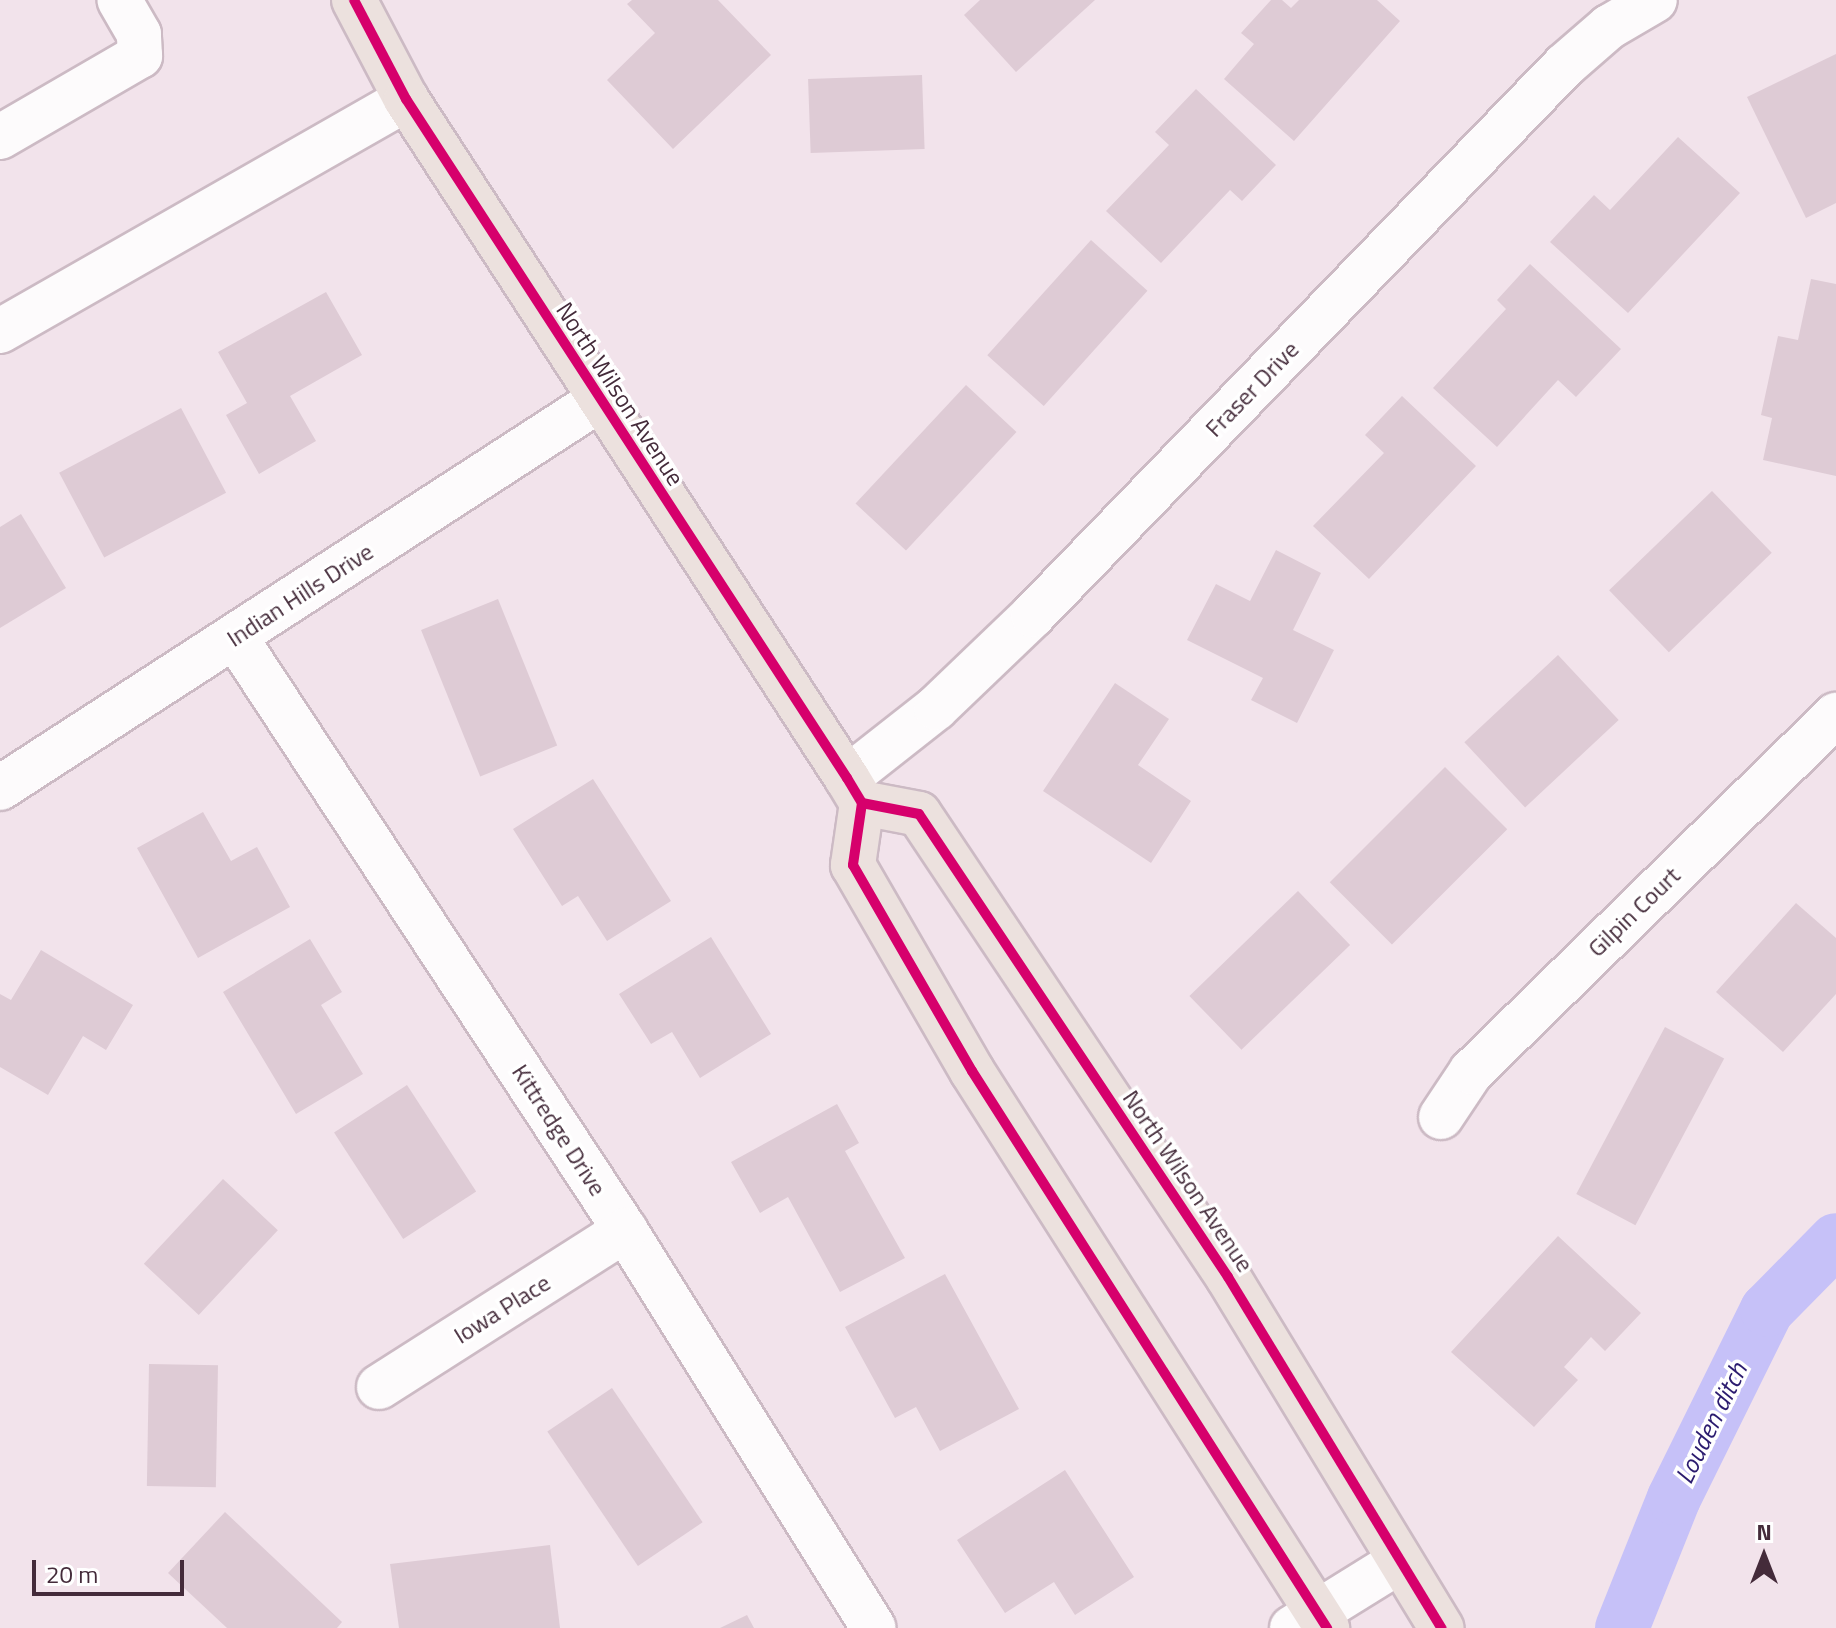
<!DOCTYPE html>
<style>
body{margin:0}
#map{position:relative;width:1836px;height:1628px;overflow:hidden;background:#f2e3eb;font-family:"Titillium Web",sans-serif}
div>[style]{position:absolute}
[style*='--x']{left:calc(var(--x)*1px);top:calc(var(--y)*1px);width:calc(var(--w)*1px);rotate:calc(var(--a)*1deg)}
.canal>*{height:54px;margin:-27px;padding:0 27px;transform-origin:27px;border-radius:27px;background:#c6c1f8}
.building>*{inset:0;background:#decbd5;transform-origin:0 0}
.roads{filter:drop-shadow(2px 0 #ccbac4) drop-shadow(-2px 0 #ccbac4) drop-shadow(0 2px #ccbac4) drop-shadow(0 -2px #ccbac4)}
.minor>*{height:44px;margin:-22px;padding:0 22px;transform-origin:22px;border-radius:22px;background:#fdfbfc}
.major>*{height:44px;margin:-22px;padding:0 22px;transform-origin:22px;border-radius:22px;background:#ece1de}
.cycleway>*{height:10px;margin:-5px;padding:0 5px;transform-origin:5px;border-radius:5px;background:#d6006c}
span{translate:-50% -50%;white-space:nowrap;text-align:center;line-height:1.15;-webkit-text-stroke:7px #fff;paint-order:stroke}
.street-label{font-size:24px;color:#442b3a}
.water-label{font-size:26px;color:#2b1b6f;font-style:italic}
.north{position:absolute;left:1724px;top:1516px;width:80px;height:80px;-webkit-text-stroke:6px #fff;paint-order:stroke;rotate:0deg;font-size:22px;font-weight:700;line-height:32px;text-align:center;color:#442b3a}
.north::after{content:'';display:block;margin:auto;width:28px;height:36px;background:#442b3a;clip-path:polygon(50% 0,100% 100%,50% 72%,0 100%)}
.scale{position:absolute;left:32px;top:1560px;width:152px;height:36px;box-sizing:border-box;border:4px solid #442b3a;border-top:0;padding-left:10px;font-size:24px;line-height:28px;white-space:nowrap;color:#442b3a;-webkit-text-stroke:6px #fff;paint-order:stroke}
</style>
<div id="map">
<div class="canal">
<div style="--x:1622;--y:1628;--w:140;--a:-68.2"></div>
<div style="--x:1674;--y:1498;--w:210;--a:-63.7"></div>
<div style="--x:1767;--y:1310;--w:98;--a:-45.4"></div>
</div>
<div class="building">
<div style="clip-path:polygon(632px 0,718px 0,771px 55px,673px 149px,607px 80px,655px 33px,627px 4px)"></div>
<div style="clip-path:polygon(980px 0,1095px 0,1016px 72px,964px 15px)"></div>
<div style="clip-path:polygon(1271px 0,1282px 0,1291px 8px,1299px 0,1377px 0,1400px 21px,1294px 141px,1224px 79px,1254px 44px,1241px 33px)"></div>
<div style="clip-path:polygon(1836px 54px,1836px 203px,1806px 218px,1747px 97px)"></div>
<div style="left:922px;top:75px;width:74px;height:114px;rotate:88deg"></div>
<div style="clip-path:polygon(1196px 89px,1276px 165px,1242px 201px,1230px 190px,1161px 263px,1106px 211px,1169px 145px,1155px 132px)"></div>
<div style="clip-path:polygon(1678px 137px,1740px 193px,1628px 313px,1550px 242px,1594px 195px,1610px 210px)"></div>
<div style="left:1091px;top:240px;width:76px;height:155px;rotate:42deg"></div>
<div style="clip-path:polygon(1530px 264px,1621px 349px,1576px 397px,1558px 380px,1497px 447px,1433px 388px,1506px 309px,1497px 300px)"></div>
<div style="clip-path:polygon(1811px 279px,1836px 284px,1836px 476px,1763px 460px,1772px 418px,1761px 415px,1778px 336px,1798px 340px)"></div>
<div style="clip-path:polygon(326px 292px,362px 355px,290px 396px,316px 441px,259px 474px,226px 415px,247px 403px,218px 352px)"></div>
<div style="left:966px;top:385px;width:69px;height:162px;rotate:43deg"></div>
<div style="clip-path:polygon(1402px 396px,1476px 466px,1369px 579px,1313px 526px,1384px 453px,1365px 435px)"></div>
<div style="left:181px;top:408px;width:96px;height:138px;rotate:62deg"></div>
<div style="left:1712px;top:491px;width:86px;height:143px;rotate:46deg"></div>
<div style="clip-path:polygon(21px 514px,66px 588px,0 628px,0 527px)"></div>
<div style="clip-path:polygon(1276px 550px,1321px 573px,1293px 630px,1334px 650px,1297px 723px,1251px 700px,1263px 678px,1187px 640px,1216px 584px,1250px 601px)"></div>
<div style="left:498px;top:599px;width:158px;height:83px;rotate:68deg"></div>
<div style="left:1558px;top:655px;width:89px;height:128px;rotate:47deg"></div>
<div style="clip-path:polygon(1115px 683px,1169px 719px,1138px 765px,1191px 801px,1151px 863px,1043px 791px)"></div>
<div style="left:1445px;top:767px;width:88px;height:163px;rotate:45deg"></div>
<div style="clip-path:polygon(593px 779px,671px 901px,607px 941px,578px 896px,562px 906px,513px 829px)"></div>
<div style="clip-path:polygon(203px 812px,231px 861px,257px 847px,290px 907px,198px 958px,137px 848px)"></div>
<div style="left:1298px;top:891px;width:75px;height:151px;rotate:46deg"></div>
<div style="clip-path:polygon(1796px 903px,1836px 938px,1836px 994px,1783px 1052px,1716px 992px)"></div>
<div style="clip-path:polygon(711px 937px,771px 1034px,700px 1078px,672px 1032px,651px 1044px,619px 994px)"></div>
<div style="clip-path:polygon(310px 939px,342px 992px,321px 1005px,363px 1074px,296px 1114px,223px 992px)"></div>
<div style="clip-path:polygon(41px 950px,133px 1005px,106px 1050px,83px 1036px,48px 1095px,0 1067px,0 994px,11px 1000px)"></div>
<div style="left:1665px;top:1027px;width:67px;height:189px;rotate:28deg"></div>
<div style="left:407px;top:1085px;width:127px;height:87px;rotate:57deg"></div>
<div style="clip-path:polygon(837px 1104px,859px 1143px,845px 1151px,905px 1258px,840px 1292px,788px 1197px,760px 1213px,731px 1162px)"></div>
<div style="left:223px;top:1179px;width:75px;height:116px;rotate:43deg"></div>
<div style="clip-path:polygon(1558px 1236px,1641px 1313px,1605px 1351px,1591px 1337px,1564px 1367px,1578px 1380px,1534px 1427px,1451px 1352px)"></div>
<div style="clip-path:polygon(945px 1274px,1019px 1409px,940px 1451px,916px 1407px,895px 1418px,845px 1327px)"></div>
<div style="left:149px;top:1364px;width:69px;height:122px;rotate:1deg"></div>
<div style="left:612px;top:1388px;width:162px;height:78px;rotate:56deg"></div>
<div style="clip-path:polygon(1065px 1470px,1134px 1577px,1075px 1615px,1054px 1582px,1005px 1613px,957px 1540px)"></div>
<div style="clip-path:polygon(225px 1512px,342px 1622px,337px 1628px,227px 1628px,168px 1573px)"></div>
<div style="clip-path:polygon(550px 1545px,560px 1628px,399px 1628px,390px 1564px)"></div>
<div style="clip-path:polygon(747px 1615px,754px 1628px,720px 1628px)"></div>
</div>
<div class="roads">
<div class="minor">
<div style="--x:0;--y:137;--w:162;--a:-30.1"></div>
<div style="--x:140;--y:56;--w:22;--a:-93"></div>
<div style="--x:139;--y:34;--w:39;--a:-120"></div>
<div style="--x:0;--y:331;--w:468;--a:-29.7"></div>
<div style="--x:235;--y:637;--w:710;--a:56.67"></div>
<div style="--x:625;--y:1230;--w:469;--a:58"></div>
<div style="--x:847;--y:778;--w:113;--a:-38.2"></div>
<div style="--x:936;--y:708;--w:134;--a:-43.8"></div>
<div style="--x:1033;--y:615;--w:764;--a:-45.95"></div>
<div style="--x:1564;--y:66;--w:60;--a:-40.9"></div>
<div style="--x:1609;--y:27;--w:53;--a:-30.4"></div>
<div style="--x:0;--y:788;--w:714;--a:-32.93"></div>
<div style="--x:1441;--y:1117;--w:54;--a:-56.3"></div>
<div style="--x:1471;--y:1072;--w:511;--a:-44.37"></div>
<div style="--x:379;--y:1387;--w:292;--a:-32.5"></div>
<div style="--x:1292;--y:1628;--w:127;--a:-31.8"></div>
</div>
<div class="major">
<div style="--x:354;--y:0;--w:112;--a:62.3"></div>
<div style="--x:406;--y:99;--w:810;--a:57"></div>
<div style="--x:847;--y:778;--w:29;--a:59"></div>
<div style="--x:862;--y:803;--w:63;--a:98.3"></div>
<div style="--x:853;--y:865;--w:238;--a:60"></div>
<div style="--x:972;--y:1071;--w:661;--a:57.49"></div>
<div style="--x:862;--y:803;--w:58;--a:10.9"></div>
<div style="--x:919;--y:814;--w:557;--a:56.28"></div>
<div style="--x:1228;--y:1277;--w:411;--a:58.7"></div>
</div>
</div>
<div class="cycleway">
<div style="--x:354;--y:0;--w:112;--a:62.3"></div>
<div style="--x:406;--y:99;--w:810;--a:57"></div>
<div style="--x:847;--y:778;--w:29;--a:59"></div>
<div style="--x:862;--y:803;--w:63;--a:98.3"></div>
<div style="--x:853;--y:865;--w:238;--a:60"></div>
<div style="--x:972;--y:1071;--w:661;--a:57.49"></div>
<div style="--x:862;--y:803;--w:58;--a:10.9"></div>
<div style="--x:919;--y:814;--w:557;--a:56.28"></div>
<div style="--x:1228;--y:1277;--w:411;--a:58.7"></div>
</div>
<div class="street-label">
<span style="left:1252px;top:389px;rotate:-46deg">Fraser Drive</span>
<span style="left:620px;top:394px;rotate:57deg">North Wilson Avenue</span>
<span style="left:300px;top:595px;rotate:-33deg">Indian Hills Drive</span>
<span style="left:1634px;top:912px;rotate:-44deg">Gilpin Court</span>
<span style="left:559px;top:1130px;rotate:57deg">Kittredge Drive</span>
<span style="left:1188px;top:1181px;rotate:56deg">North Wilson Avenue</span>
<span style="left:502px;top:1309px;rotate:-32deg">Iowa Place</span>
</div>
<div class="water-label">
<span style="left:1711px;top:1423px;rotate:-64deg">Louden ditch</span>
</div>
<div class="north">N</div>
<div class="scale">20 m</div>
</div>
